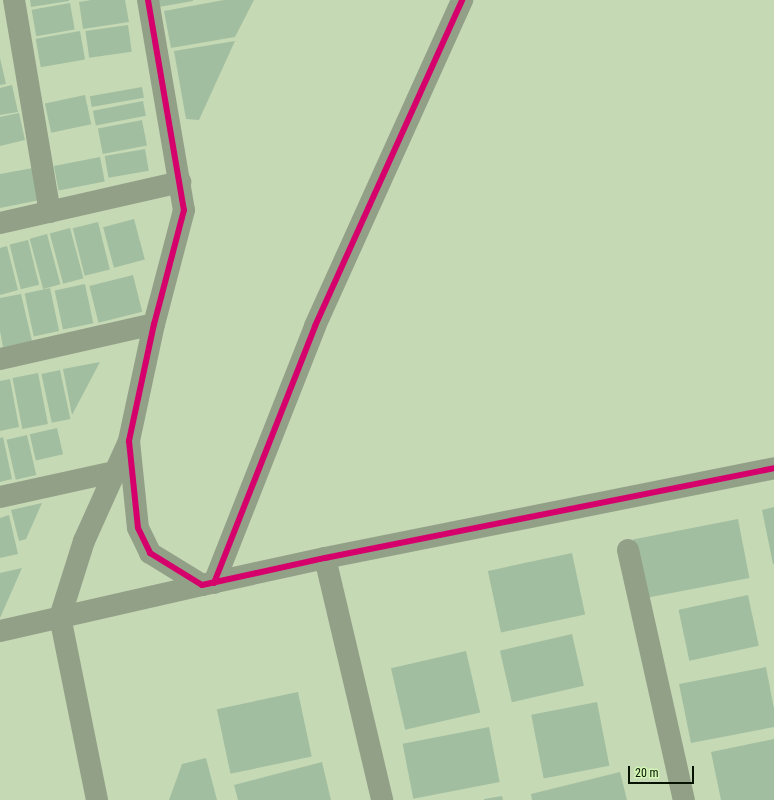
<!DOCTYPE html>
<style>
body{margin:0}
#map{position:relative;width:774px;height:800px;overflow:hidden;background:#c6d9b5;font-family:"Roboto Condensed",sans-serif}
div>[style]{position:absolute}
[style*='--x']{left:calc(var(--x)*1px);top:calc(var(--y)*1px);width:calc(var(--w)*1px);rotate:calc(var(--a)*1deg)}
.building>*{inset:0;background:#a2bea0;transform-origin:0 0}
.minor>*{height:22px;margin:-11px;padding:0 11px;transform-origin:11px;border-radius:11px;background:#93a088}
.cycleway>*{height:6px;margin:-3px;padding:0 3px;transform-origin:3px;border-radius:3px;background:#d6006c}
span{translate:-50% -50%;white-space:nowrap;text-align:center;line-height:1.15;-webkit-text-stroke:3px #d2f6b3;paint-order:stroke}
.scale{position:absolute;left:628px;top:766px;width:66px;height:18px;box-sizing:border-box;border:2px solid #061100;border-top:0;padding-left:5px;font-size:12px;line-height:14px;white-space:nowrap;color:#061100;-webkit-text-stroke:3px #d2f6b3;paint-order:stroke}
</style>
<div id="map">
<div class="building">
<div style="clip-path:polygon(30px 0,69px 0,69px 1px,31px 7px)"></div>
<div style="clip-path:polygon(91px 0,125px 0,129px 22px,83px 29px,79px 2px)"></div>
<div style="clip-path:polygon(158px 0,193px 0,193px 1px,159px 7px)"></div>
<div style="clip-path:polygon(224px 0,254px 0,235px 37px,171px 48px,164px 11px)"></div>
<div style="left:70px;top:3px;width:27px;height:39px;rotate:80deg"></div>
<div style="left:128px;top:25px;width:27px;height:43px;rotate:82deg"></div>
<div style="left:80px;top:31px;width:29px;height:45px;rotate:80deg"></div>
<div style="clip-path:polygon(235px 41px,199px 120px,186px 119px,174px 51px)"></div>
<div style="clip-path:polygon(0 58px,6px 84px,0 85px)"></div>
<div style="clip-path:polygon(12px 85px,18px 112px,0 115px,0 88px)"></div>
<div style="left:142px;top:87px;width:11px;height:53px;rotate:80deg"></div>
<div style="left:85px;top:95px;width:30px;height:41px;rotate:78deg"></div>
<div style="left:143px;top:101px;width:15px;height:51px;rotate:79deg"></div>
<div style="clip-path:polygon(19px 113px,25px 140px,0 146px,0 117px)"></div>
<div style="left:142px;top:120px;width:26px;height:45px;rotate:79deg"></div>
<div style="left:145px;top:149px;width:22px;height:41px;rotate:80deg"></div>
<div style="left:100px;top:157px;width:25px;height:47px;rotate:79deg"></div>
<div style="clip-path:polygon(33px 168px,40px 200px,0 208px,0 174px)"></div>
<div style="left:134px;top:219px;width:42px;height:32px;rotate:75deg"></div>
<div style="left:98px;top:222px;width:49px;height:26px;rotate:76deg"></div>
<div style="left:70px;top:228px;width:52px;height:21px;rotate:75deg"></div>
<div style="left:47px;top:234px;width:52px;height:18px;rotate:75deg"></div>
<div style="left:28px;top:240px;width:46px;height:19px;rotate:76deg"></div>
<div style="clip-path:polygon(7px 246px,18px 290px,0 295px,0 248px)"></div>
<div style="left:133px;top:275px;width:38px;height:45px;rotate:76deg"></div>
<div style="left:85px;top:284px;width:40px;height:31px;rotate:78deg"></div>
<div style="left:50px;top:288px;width:44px;height:26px;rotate:78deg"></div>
<div style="clip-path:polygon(21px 294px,32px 341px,3px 347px,0 331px,0 298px)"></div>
<div style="clip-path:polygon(100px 362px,72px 415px,63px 369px)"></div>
<div style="left:60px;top:370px;width:50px;height:19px;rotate:78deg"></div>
<div style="left:38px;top:373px;width:52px;height:26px;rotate:79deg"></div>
<div style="clip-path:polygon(10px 379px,19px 427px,0 431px,0 381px)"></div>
<div style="left:57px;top:428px;width:27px;height:28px;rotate:77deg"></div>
<div style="left:27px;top:435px;width:41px;height:21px;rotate:77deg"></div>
<div style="clip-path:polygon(3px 437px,12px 479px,0 482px,0 438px)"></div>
<div style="clip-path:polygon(42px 503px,26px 539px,19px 541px,11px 510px)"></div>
<div style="clip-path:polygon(774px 507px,774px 564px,773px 564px,762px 510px)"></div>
<div style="clip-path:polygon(9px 515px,18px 554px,0 558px,0 518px)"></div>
<div style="left:738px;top:519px;width:60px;height:107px;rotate:79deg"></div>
<div style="left:572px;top:553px;width:63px;height:86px;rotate:78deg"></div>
<div style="clip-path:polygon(22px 568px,0 618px,0 573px)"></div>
<div style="left:748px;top:595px;width:52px;height:71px;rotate:78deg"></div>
<div style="left:572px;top:634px;width:53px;height:74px;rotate:77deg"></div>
<div style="left:466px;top:651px;width:63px;height:77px;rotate:77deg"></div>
<div style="clip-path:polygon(766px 667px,774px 709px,774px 727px,691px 743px,679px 684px)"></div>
<div style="left:298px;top:692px;width:66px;height:83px;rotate:78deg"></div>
<div style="left:597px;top:702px;width:65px;height:67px;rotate:79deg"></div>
<div style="left:489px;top:727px;width:56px;height:88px;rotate:79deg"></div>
<div style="clip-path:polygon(774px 739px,774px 800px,721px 800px,711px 752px)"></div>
<div style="clip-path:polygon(206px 758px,217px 800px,169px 800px,182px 764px)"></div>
<div style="clip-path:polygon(322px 762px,331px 800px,238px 800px,234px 785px)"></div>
<div style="clip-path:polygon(620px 772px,627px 800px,532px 800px,531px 794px)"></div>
<div style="clip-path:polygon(502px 796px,503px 800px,484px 800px,484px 799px)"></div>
</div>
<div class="minor">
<div style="--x:14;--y:0;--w:215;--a:80.4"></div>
<div style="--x:148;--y:0;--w:213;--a:80.3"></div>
<div style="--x:184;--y:210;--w:118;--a:104.7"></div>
<div style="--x:154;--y:324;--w:120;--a:102.1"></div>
<div style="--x:129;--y:441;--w:87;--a:84.1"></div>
<div style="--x:138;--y:528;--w:28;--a:64"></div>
<div style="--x:150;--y:553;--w:61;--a:31.6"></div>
<div style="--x:202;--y:585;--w:126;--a:-12.4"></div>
<div style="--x:325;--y:558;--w:458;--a:-11.3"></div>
<div style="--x:0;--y:223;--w:185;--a:-12.8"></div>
<div style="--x:0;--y:359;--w:158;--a:-12.8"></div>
<div style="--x:0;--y:497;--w:117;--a:-12.4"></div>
<div style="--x:628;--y:550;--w:256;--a:77.4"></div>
<div style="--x:325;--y:558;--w:249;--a:76.7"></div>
<div style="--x:214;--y:583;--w:276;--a:-68.5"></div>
<div style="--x:315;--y:326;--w:358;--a:-65.7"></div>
<div style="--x:0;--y:631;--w:207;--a:-12.8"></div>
<div style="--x:97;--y:800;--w:187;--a:-101.4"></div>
<div style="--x:60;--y:617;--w:80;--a:-72.5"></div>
<div style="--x:84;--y:541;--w:110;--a:-65.8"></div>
</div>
<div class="cycleway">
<div style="--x:148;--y:0;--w:213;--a:80.3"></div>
<div style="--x:184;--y:210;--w:118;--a:104.7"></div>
<div style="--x:154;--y:324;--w:120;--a:102.1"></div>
<div style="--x:129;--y:441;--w:87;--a:84.1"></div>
<div style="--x:138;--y:528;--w:28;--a:64"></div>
<div style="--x:150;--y:553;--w:61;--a:31.6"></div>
<div style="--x:202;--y:585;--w:126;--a:-12.4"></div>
<div style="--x:325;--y:558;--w:458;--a:-11.3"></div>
<div style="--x:214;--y:583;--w:276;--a:-68.5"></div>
<div style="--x:315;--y:326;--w:358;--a:-65.7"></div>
</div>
<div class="scale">20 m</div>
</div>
